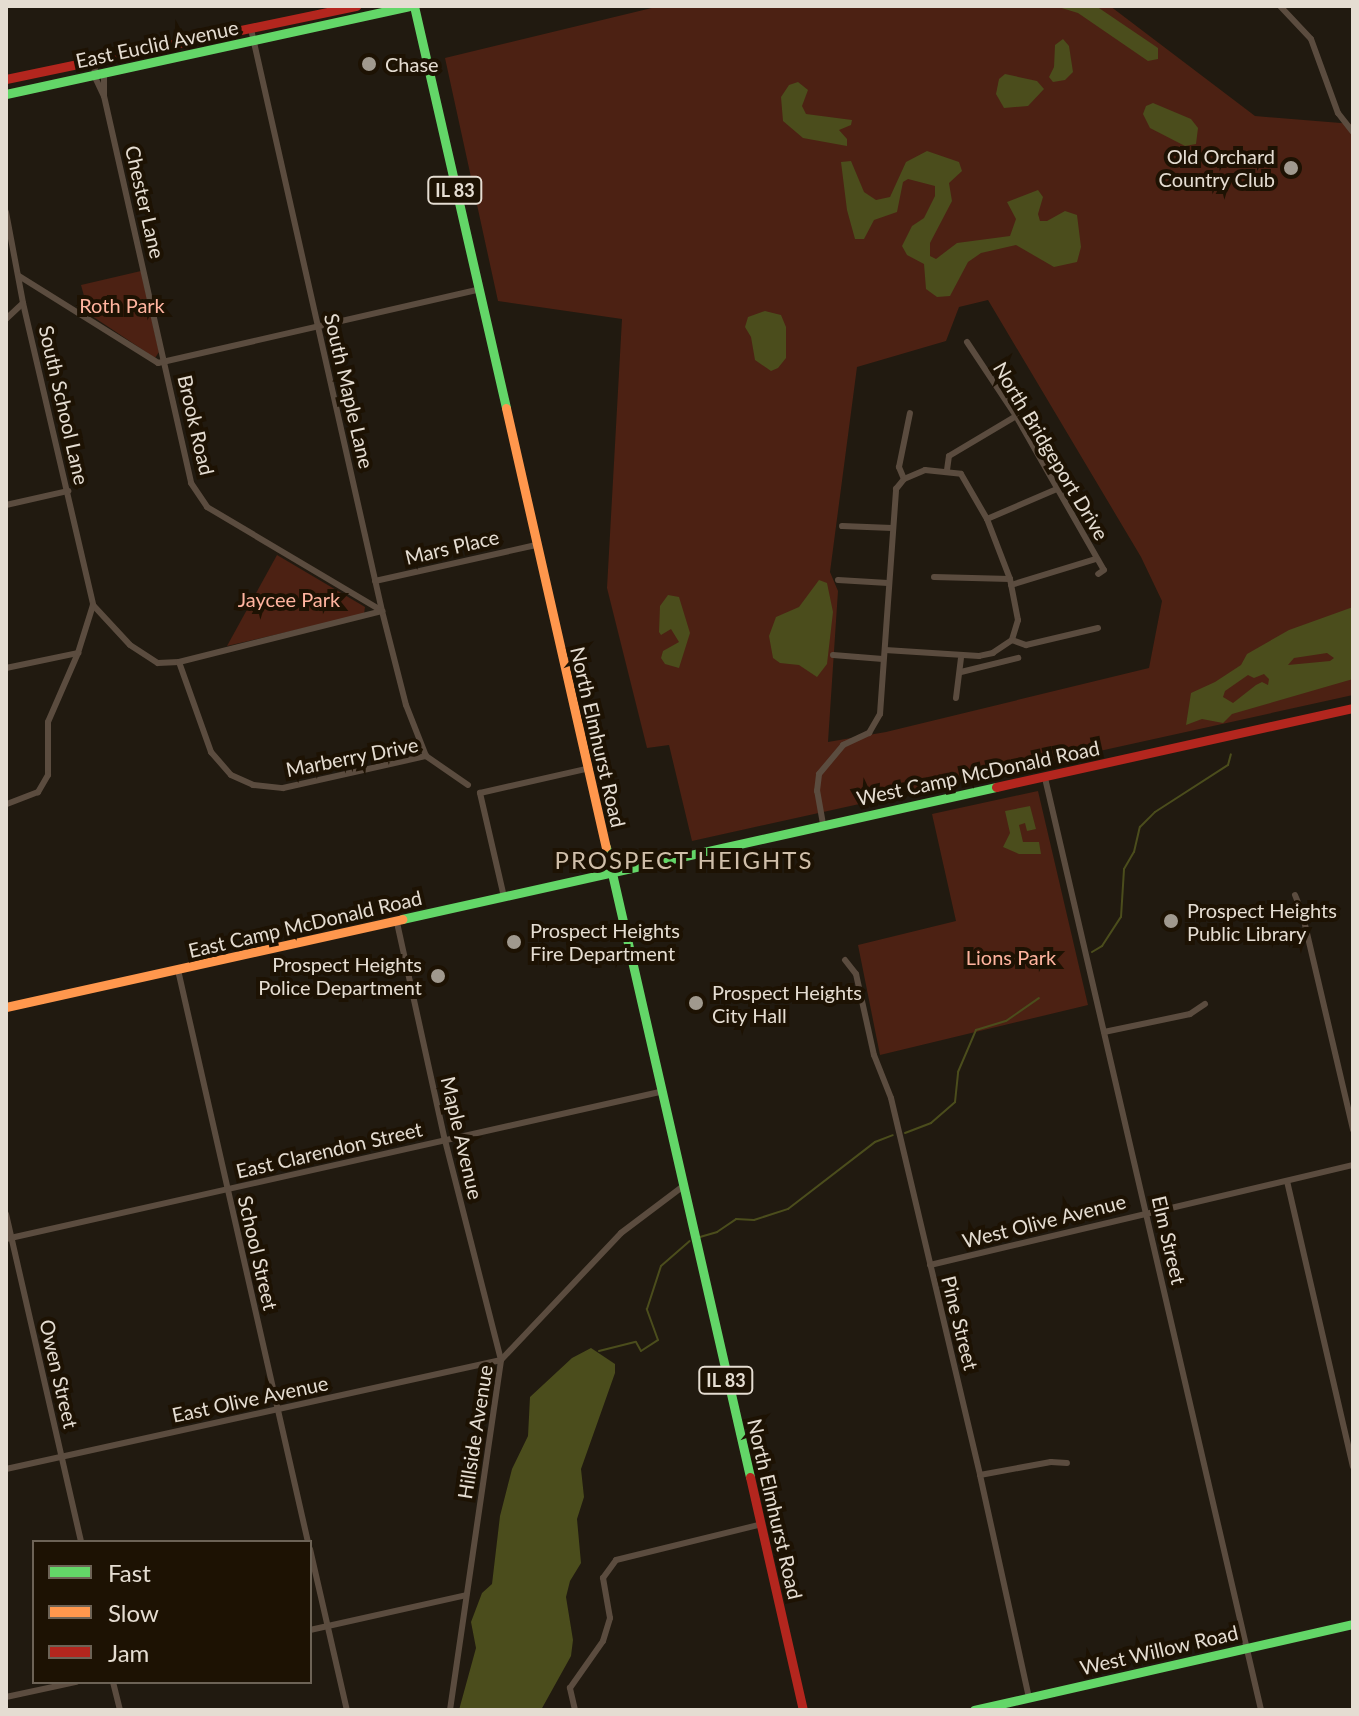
<!DOCTYPE html>
<style>
body{margin:0}
#map{position:relative;width:1359px;height:1716px;overflow:hidden;background:#211a10;font-family:Lato,sans-serif}
div>[style]{position:absolute}
[style*='--x']{left:calc(var(--x)*1px);top:calc(var(--y)*1px);width:calc(var(--w)*1px);rotate:calc(var(--a)*1deg)}
.green>*{inset:0;background:#4c2113}
.water>*{inset:0;background:#4b4d1c}
.stream>*{height:2px;margin:-1px;padding:0 1px;transform-origin:1px;border-radius:1px;background:#4b4d1c}
.street>*{height:6px;margin:-3px;padding:0 3px;transform-origin:3px;border-radius:3px;background:#5b4c3f}
.fast>*{height:9px;margin:-4.5px;padding:0 4.5px;transform-origin:4.5px;border-radius:4.5px;background:#63d668}
.slow>*{height:9px;margin:-4.5px;padding:0 4.5px;transform-origin:4.5px;border-radius:4.5px;background:#ff974d}
.jam>*{height:9px;margin:-4.5px;padding:0 4.5px;transform-origin:4.5px;border-radius:4.5px;background:#b3261e}
.dots>*{width:22px;height:22px;translate:-50% -50%;box-sizing:border-box;border:4px solid #1d1203;border-radius:50%}
span{translate:-50% -50%;white-space:nowrap;text-align:center;line-height:1.15;-webkit-text-stroke:8px #1d1203;paint-order:stroke}
.shield-label span{padding:2px 6px;background:#1d1203;border:2px solid;border-radius:6px;-webkit-text-stroke-width:0}
.shield-label{font-size:18px;color:#e5ddd2;font-weight:700}
.street-label{font-size:20px;color:#e5ddd2}
.poi-label{font-size:20px;color:#e5ddd2}
.left{translate:0 -50%;text-align:left}
.right{translate:-100% -50%;text-align:right}
.park-label{font-size:20px;color:#ffb49f}
.quarter-label{font-size:24px;color:#d0bfaa;letter-spacing:2px}
.frame{position:absolute;inset:0;border:8px solid #e5ddd2;pointer-events:none}
.legend{position:absolute;left:32px;top:1540px;width:280px;height:144px;box-sizing:border-box;background:#1d1203;border:2px solid #6d6356;margin:0;padding:10px 14px;list-style:none;font-size:24px;color:#e5ddd2}
.legend li{display:flex;align-items:center;gap:16px;height:40px}
.legend b{width:40px;border:2px solid #6d6356}
</style>
<div id="map">
<div class="green">
<div style="clip-path:polygon(evenodd,660px 6px,1110px 6px,1255px 116px,1353px 124px,1353px 695px,692px 841px,669px 745px,647px 748px,607px 588px,622px 319px,498px 301px,445px 58px,660px 6px,988px 300px,1141px 557px,1162px 601px,1149px 668px,886px 732px,828px 742px,838px 591px,830px 572px,857px 367px,946px 341px,959px 307px,988px 300px)"></div>
<div style="clip-path:polygon(141px 271px,159px 352px,155px 358px,89px 314px,81px 285px)"></div>
<div style="clip-path:polygon(277px 555px,365px 607px,364px 614px,227px 646px)"></div>
<div style="clip-path:polygon(1038px 791px,1088px 1005px,880px 1055px,858px 945px,956px 921px,932px 814px)"></div>
</div>
<div class="water">
<div style="clip-path:polygon(1055px 6px,1096px 6px,1158px 48px,1158px 59px,1148px 61px,1078px 13px)"></div>
<div style="clip-path:polygon(1063px 39px,1069px 46px,1073px 72px,1065px 80px,1053px 82px,1049px 77px,1054px 67px,1055px 45px)"></div>
<div style="clip-path:polygon(1005px 74px,1037px 81px,1044px 89px,1028px 106px,1004px 108px,996px 94px,999px 79px)"></div>
<div style="clip-path:polygon(798px 82px,808px 90px,802px 106px,806px 114px,852px 120px,851px 125px,839px 130px,847px 139px,847px 146px,803px 138px,783px 121px,781px 97px,789px 85px)"></div>
<div style="clip-path:polygon(1153px 103px,1191px 119px,1198px 128px,1196px 144px,1185px 146px,1150px 128px,1143px 114px,1146px 106px)"></div>
<div style="clip-path:polygon(927px 151px,959px 162px,962px 171px,949px 183px,952px 201px,930px 243px,930px 256px,936px 259px,957px 243px,1010px 236px,1016px 219px,1007px 202px,1038px 190px,1043px 197px,1038px 214px,1040px 221px,1047px 221px,1065px 211px,1077px 215px,1081px 247px,1077px 262px,1054px 267px,1016px 245px,981px 253px,968px 262px,950px 296px,937px 297px,926px 289px,924px 264px,907px 255px,902px 246px,912px 226px,924px 218px,935px 196px,935px 186px,908px 179px,903px 182px,897px 212px,874px 220px,864px 239px,855px 239px,847px 210px,841px 162px,851px 161px,864px 192px,876px 200px,890px 197px,906px 162px)"></div>
<div style="clip-path:polygon(765px 311px,781px 315px,786px 327px,786px 358px,778px 368px,771px 371px,755px 360px,751px 337px,745px 327px,748px 317px)"></div>
<div style="clip-path:polygon(819px 580px,827px 583px,833px 612px,827px 664px,817px 677px,799px 665px,780px 663px,773px 658px,769px 636px,776px 617px,799px 607px)"></div>
<div style="clip-path:polygon(668px 595px,679px 597px,690px 633px,679px 668px,665px 664px,661px 658px,663px 651px,679px 642px,671px 629px,661px 635px,659px 632px,660px 606px)"></div>
<div style="clip-path:polygon(evenodd,1353px 607px,1353px 679px,1232px 714px,1223px 723px,1202px 719px,1186px 725px,1191px 693px,1215px 682px,1241px 665px,1247px 654px,1289px 630px,1353px 607px,1327px 653px,1334px 658px,1330px 661px,1288px 665px,1294px 658px,1327px 653px,1353px 607px,1264px 674px,1269px 679px,1268px 685px,1262px 682px,1256px 685px,1233px 703px,1223px 697px,1225px 691px,1248px 675px,1254px 678px,1264px 674px)"></div>
<div style="clip-path:polygon(1030px 806px,1036px 829px,1027px 831px,1025px 823px,1019px 825px,1023px 842px,1039px 842px,1041px 854px,1019px 854px,1003px 847px,1010px 833px,1005px 811px)"></div>
<div style="clip-path:polygon(591px 1348px,615px 1364px,615px 1373px,581px 1469px,584px 1497px,577px 1519px,581px 1563px,570px 1581px,566px 1597px,573px 1640px,571px 1656px,541px 1710px,459px 1710px,476px 1648px,471px 1622px,482px 1593px,492px 1584px,500px 1516px,512px 1469px,528px 1436px,530px 1397px,572px 1358px)"></div>
</div>
<div class="stream">
<div style="--x:1092;--y:952;--w:12;--a:-31"></div>
<div style="--x:1102;--y:946;--w:35;--a:-57"></div>
<div style="--x:1121;--y:917;--w:48;--a:-86.4"></div>
<div style="--x:1124;--y:869;--w:20;--a:-60"></div>
<div style="--x:1134;--y:852;--w:26;--a:-77"></div>
<div style="--x:1140;--y:827;--w:21;--a:-45"></div>
<div style="--x:1155;--y:812;--w:87;--a:-32.8"></div>
<div style="--x:1228;--y:765;--w:11;--a:-75"></div>
<div style="--x:905;--y:1133;--w:28;--a:-21"></div>
<div style="--x:931;--y:1123;--w:32;--a:-41"></div>
<div style="--x:955;--y:1102;--w:30;--a:-84"></div>
<div style="--x:958;--y:1072;--w:46;--a:-66.8"></div>
<div style="--x:976;--y:1030;--w:31;--a:-17"></div>
<div style="--x:1006;--y:1021;--w:40;--a:-34.9"></div>
<div style="--x:700;--y:1237;--w:18;--a:-16"></div>
<div style="--x:717;--y:1232;--w:23;--a:-34"></div>
<div style="--x:736;--y:1219;--w:18;--a:3"></div>
<div style="--x:754;--y:1220;--w:36;--a:-18"></div>
<div style="--x:788;--y:1209;--w:110;--a:-37.6"></div>
<div style="--x:875;--y:1142;--w:19;--a:-21"></div>
<div style="--x:599;--y:1351;--w:38;--a:-14"></div>
<div style="--x:636;--y:1342;--w:10;--a:61"></div>
<div style="--x:641;--y:1351;--w:20;--a:-33"></div>
<div style="--x:658;--y:1340;--w:33;--a:-110"></div>
<div style="--x:647;--y:1309;--w:45;--a:-72"></div>
<div style="--x:661;--y:1266;--w:38;--a:-41"></div>
</div>
<div class="street">
<div style="--x:1280;--y:6;--w:45;--a:46.8"></div>
<div style="--x:1311;--y:39;--w:79;--a:70"></div>
<div style="--x:1338;--y:113;--w:24;--a:52"></div>
<div style="--x:251;--y:29;--w:597;--a:77.31"></div>
<div style="--x:382;--y:611;--w:97;--a:75.7"></div>
<div style="--x:406;--y:705;--w:55;--a:68.6"></div>
<div style="--x:96;--y:61;--w:14;--a:98"></div>
<div style="--x:94;--y:75;--w:23;--a:65"></div>
<div style="--x:104;--y:96;--w:397;--a:77.3"></div>
<div style="--x:191;--y:483;--w:29;--a:56"></div>
<div style="--x:207;--y:507;--w:204;--a:30.7"></div>
<div style="--x:104;--y:72;--w:24;--a:90"></div>
<div style="--x:6;--y:212;--w:93;--a:79.4"></div>
<div style="--x:23;--y:303;--w:310;--a:76.9"></div>
<div style="--x:93;--y:605;--w:50;--a:107.4"></div>
<div style="--x:78;--y:653;--w:75;--a:113.5"></div>
<div style="--x:48;--y:722;--w:53;--a:90"></div>
<div style="--x:48;--y:775;--w:20;--a:120"></div>
<div style="--x:38;--y:792;--w:34;--a:159"></div>
<div style="--x:19;--y:276;--w:164;--a:32"></div>
<div style="--x:158;--y:363;--w:328;--a:-12.9"></div>
<div style="--x:6;--y:319;--w:23;--a:-43"></div>
<div style="--x:967;--y:342;--w:89;--a:56.5"></div>
<div style="--x:1016;--y:416;--w:177;--a:60.3"></div>
<div style="--x:1104;--y:570;--w:7;--a:146"></div>
<div style="--x:947;--y:470;--w:14;--a:-82"></div>
<div style="--x:949;--y:456;--w:78;--a:-30.8"></div>
<div style="--x:904;--y:479;--w:13;--a:-113"></div>
<div style="--x:899;--y:467;--w:55;--a:-78.5"></div>
<div style="--x:6;--y:505;--w:64;--a:-12.7"></div>
<div style="--x:987;--y:519;--w:76;--a:-23.2"></div>
<div style="--x:842;--y:526;--w:50;--a:2.3"></div>
<div style="--x:934;--y:577;--w:76;--a:1.5"></div>
<div style="--x:838;--y:580;--w:50;--a:3.4"></div>
<div style="--x:375;--y:581;--w:165;--a:-12.6"></div>
<div style="--x:1011;--y:585;--w:89;--a:-17"></div>
<div style="--x:93;--y:605;--w:54;--a:47.2"></div>
<div style="--x:130;--y:645;--w:33;--a:33"></div>
<div style="--x:158;--y:663;--w:21;--a:-3"></div>
<div style="--x:179;--y:662;--w:96;--a:70.4"></div>
<div style="--x:211;--y:752;--w:30;--a:49"></div>
<div style="--x:231;--y:775;--w:24;--a:24"></div>
<div style="--x:253;--y:785;--w:30;--a:6"></div>
<div style="--x:283;--y:788;--w:147;--a:-12.6"></div>
<div style="--x:426;--y:756;--w:51;--a:34.6"></div>
<div style="--x:1012;--y:640;--w:15;--a:20"></div>
<div style="--x:1026;--y:645;--w:74;--a:-13.3"></div>
<div style="--x:833;--y:655;--w:50;--a:4.6"></div>
<div style="--x:179;--y:662;--w:209;--a:-14.1"></div>
<div style="--x:6;--y:668;--w:74;--a:-11.8"></div>
<div style="--x:961;--y:672;--w:59;--a:-13.8"></div>
<div style="--x:956;--y:698;--w:40;--a:-82.9"></div>
<div style="--x:1045;--y:778;--w:957;--a:76.95"></div>
<div style="--x:823;--y:824;--w:34;--a:-100"></div>
<div style="--x:817;--y:791;--w:17;--a:-83"></div>
<div style="--x:819;--y:774;--w:38;--a:-50"></div>
<div style="--x:843;--y:745;--w:29;--a:-25"></div>
<div style="--x:869;--y:733;--w:22;--a:-60"></div>
<div style="--x:880;--y:714;--w:226;--a:-85.9"></div>
<div style="--x:896;--y:489;--w:13;--a:-51"></div>
<div style="--x:904;--y:479;--w:23;--a:-23"></div>
<div style="--x:925;--y:470;--w:36;--a:6"></div>
<div style="--x:961;--y:474;--w:52;--a:60"></div>
<div style="--x:987;--y:519;--w:64;--a:69"></div>
<div style="--x:1010;--y:579;--w:42;--a:79"></div>
<div style="--x:1018;--y:620;--w:21;--a:107"></div>
<div style="--x:1012;--y:640;--w:23;--a:146"></div>
<div style="--x:993;--y:653;--w:14;--a:168"></div>
<div style="--x:979;--y:656;--w:94;--a:-176.3"></div>
<div style="--x:1295;--y:895;--w:18;--a:68"></div>
<div style="--x:1302;--y:912;--w:224;--a:76.8"></div>
<div style="--x:504;--y:897;--w:107;--a:-103"></div>
<div style="--x:480;--y:793;--w:109;--a:-12.8"></div>
<div style="--x:845;--y:960;--w:18;--a:52"></div>
<div style="--x:856;--y:974;--w:83;--a:77.5"></div>
<div style="--x:874;--y:1055;--w:46;--a:68.4"></div>
<div style="--x:891;--y:1098;--w:387;--a:76.7"></div>
<div style="--x:980;--y:1475;--w:228;--a:77.6"></div>
<div style="--x:178;--y:970;--w:587;--a:77.2"></div>
<div style="--x:1104;--y:1032;--w:88;--a:-11.8"></div>
<div style="--x:1190;--y:1014;--w:18;--a:-34"></div>
<div style="--x:1287;--y:1181;--w:293;--a:77"></div>
<div style="--x:6;--y:1214;--w:336;--a:77.1"></div>
<div style="--x:6;--y:1239;--w:670;--a:-12.67"></div>
<div style="--x:930;--y:1265;--w:435;--a:-13.3"></div>
<div style="--x:6;--y:1469;--w:507;--a:-12.42"></div>
<div style="--x:501;--y:1360;--w:226;--a:-104.3"></div>
<div style="--x:445;--y:1141;--w:224;--a:-102.4"></div>
<div style="--x:980;--y:1475;--w:72;--a:-10.4"></div>
<div style="--x:1051;--y:1462;--w:16;--a:4"></div>
<div style="--x:310;--y:1549;--w:165;--a:77.1"></div>
<div style="--x:310;--y:1630;--w:160;--a:-12.6"></div>
<div style="--x:113;--y:1682;--w:29;--a:76"></div>
<div style="--x:6;--y:1697;--w:72;--a:-12.1"></div>
<div style="--x:450;--y:1710;--w:354;--a:-81.7"></div>
<div style="--x:501;--y:1360;--w:175;--a:-46.6"></div>
<div style="--x:621;--y:1233;--w:76;--a:-37"></div>
<div style="--x:575;--y:1710;--w:23;--a:-103"></div>
<div style="--x:570;--y:1688;--w:57;--a:-54.9"></div>
<div style="--x:603;--y:1641;--w:24;--a:-73"></div>
<div style="--x:610;--y:1618;--w:41;--a:-99.9"></div>
<div style="--x:603;--y:1578;--w:22;--a:-54"></div>
<div style="--x:616;--y:1560;--w:147;--a:-13.8"></div>
</div>
<div class="fast">
<div style="--x:414;--y:6;--w:412;--a:77.1"></div>
<div style="--x:6;--y:94;--w:412;--a:-12.3"></div>
<div style="--x:606;--y:847;--w:646;--a:77.12"></div>
<div style="--x:402;--y:919;--w:608;--a:-12.53"></div>
<div style="--x:974;--y:1710;--w:389;--a:-12.8"></div>
</div>
<div class="slow">
<div style="--x:506;--y:408;--w:450;--a:77.2"></div>
<div style="--x:6;--y:1007;--w:406;--a:-12.5"></div>
</div>
<div class="jam">
<div style="--x:6;--y:79;--w:358;--a:-11.8"></div>
<div style="--x:996;--y:787;--w:366;--a:-12.5"></div>
<div style="--x:750;--y:1477;--w:239;--a:77.2"></div>
</div>
<div class="dots">
<div style="left:369px;top:64px;background:#a0998e"></div>
<div style="left:1291px;top:168px;background:#a0998e"></div>
<div style="left:1171px;top:921px;background:#a0998e"></div>
<div style="left:514px;top:942px;background:#a0998e"></div>
<div style="left:438px;top:976px;background:#a0998e"></div>
<div style="left:696px;top:1003px;background:#a0998e"></div>
</div>
<div class="shield-label">
<span style="left:455px;top:190px">IL 83</span>
<span style="left:726px;top:1380px">IL 83</span>
</div>
<div class="street-label">
<span style="left:157px;top:44px;rotate:-12deg">East Euclid Avenue</span>
<span style="left:145px;top:202px;rotate:77deg">Chester Lane</span>
<span style="left:349px;top:391px;rotate:77deg">South Maple Lane</span>
<span style="left:64px;top:405px;rotate:77deg">South School Lane</span>
<span style="left:196px;top:425px;rotate:77deg">Brook Road</span>
<span style="left:1051px;top:451px;rotate:59deg">North Bridgeport Drive</span>
<span style="left:452px;top:547px;rotate:-13deg">Mars Place</span>
<span style="left:598px;top:737px;rotate:77deg">North Elmhurst Road</span>
<span style="left:352px;top:757px;rotate:-11deg">Marberry Drive</span>
<span style="left:978px;top:773px;rotate:-12deg">West Camp McDonald Road</span>
<span style="left:305px;top:924px;rotate:-13deg">East Camp McDonald Road</span>
<span style="left:462px;top:1138px;rotate:77deg">Maple Avenue</span>
<span style="left:329px;top:1150px;rotate:-13deg">East Clarendon Street</span>
<span style="left:1044px;top:1221px;rotate:-14deg">West Olive Avenue</span>
<span style="left:1169px;top:1240px;rotate:77deg">Elm Street</span>
<span style="left:258px;top:1253px;rotate:77deg">School Street</span>
<span style="left:960px;top:1323px;rotate:76deg">Pine Street</span>
<span style="left:59px;top:1374px;rotate:77deg">Owen Street</span>
<span style="left:250px;top:1399px;rotate:-12deg">East Olive Avenue</span>
<span style="left:475px;top:1432px;rotate:-81deg">Hillside Avenue</span>
<span style="left:775px;top:1509px;rotate:77deg">North Elmhurst Road</span>
<span style="left:1159px;top:1650px;rotate:-13deg">West Willow Road</span>
</div>
<div class="poi-label">
<span class="left" style="left:385px;top:64px">Chase</span>
<span class="right" style="left:1275px;top:168px">Old Orchard<br>Country Club</span>
<span class="left" style="left:1187px;top:922px">Prospect Heights<br>Public Library</span>
<span class="left" style="left:530px;top:942px">Prospect Heights<br>Fire Department</span>
<span class="right" style="left:422px;top:976px">Prospect Heights<br>Police Department</span>
<span class="left" style="left:712px;top:1004px">Prospect Heights<br>City Hall</span>
</div>
<div class="park-label">
<span style="left:122px;top:305px">Roth Park</span>
<span style="left:289px;top:599px">Jaycee Park</span>
<span style="left:1011px;top:957px">Lions Park</span>
</div>
<div class="quarter-label">
<span style="left:684px;top:860px">PROSPECT HEIGHTS</span>
</div>
<div class="frame"></div>
<ul class="legend">
<li><b style="height:10px;background:#63d668"></b>Fast</li>
<li><b style="height:10px;background:#ff974d"></b>Slow</li>
<li><b style="height:10px;background:#b3261e"></b>Jam</li>
</ul>
</div>
